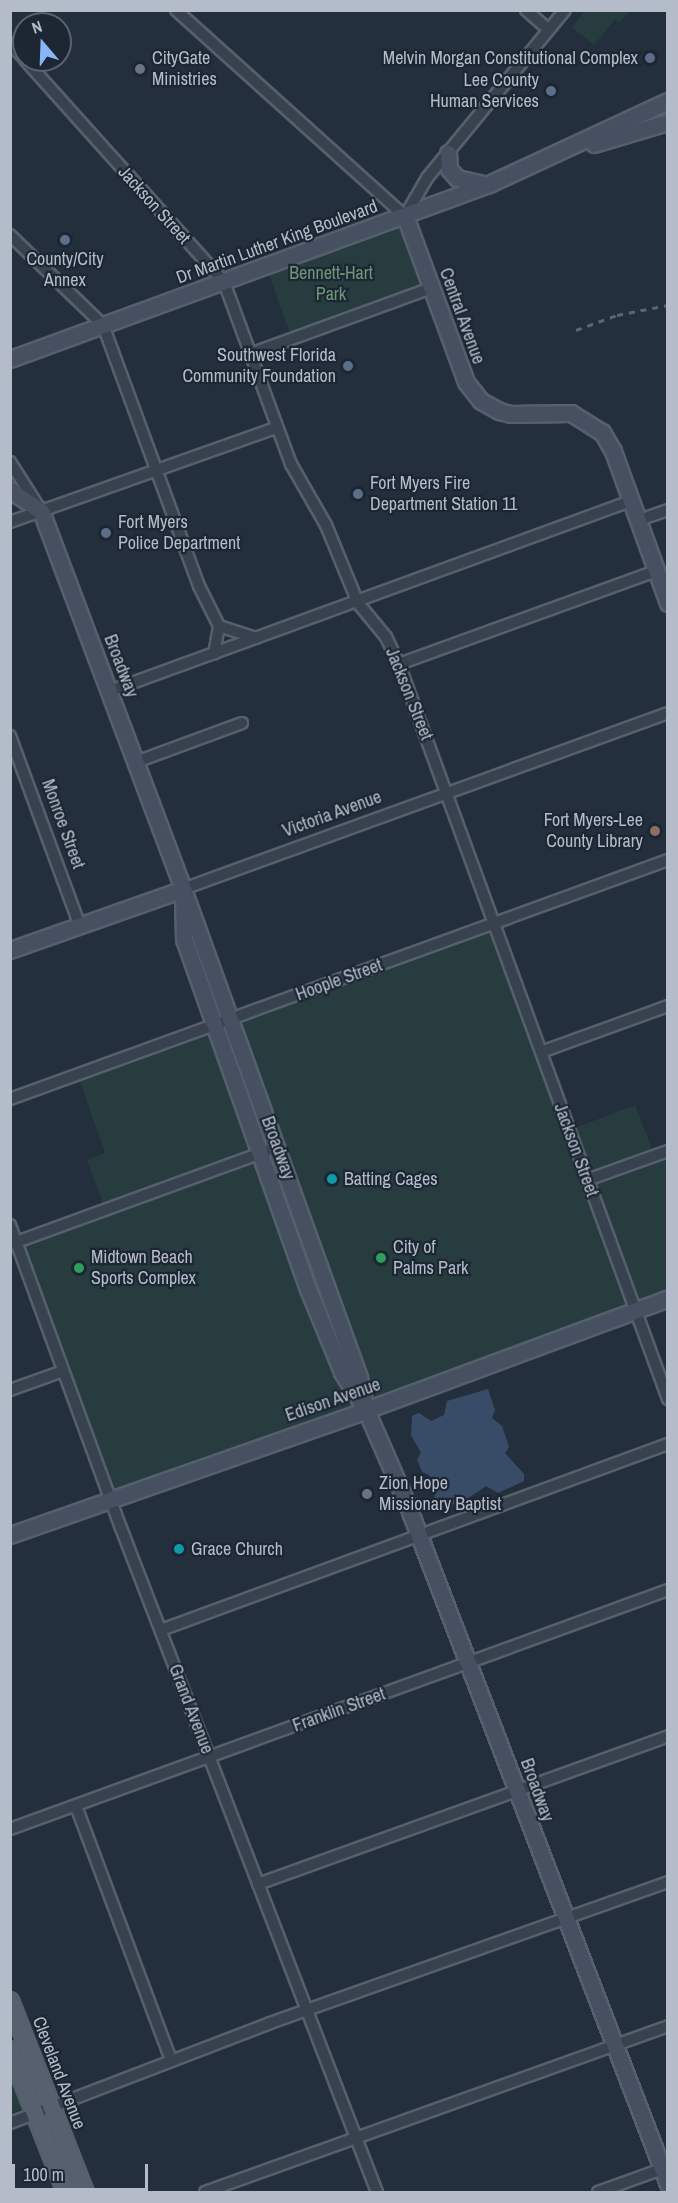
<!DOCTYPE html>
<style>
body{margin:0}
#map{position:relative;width:678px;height:2203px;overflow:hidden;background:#242f3e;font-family:"Archivo Narrow",sans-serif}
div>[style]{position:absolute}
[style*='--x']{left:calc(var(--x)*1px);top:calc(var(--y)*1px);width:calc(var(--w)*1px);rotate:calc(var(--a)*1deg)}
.green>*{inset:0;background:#263c3f;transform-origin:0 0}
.water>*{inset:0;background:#394c67}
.roads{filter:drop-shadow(2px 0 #565f6c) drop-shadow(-2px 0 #565f6c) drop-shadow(0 2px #565f6c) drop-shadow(0 -2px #565f6c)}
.street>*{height:10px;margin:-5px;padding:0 5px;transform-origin:5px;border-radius:5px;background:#38414e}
.secondary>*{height:15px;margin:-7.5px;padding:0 7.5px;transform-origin:7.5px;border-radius:7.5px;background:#465061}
.primary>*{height:16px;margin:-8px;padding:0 8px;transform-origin:8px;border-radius:8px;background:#56606e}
.rail>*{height:3px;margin-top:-1.5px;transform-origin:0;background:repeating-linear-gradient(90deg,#5a6575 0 6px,transparent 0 12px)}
.dots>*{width:16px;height:16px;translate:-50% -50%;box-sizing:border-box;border:3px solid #1d2633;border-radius:50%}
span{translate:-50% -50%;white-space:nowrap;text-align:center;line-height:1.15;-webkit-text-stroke:4.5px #1d2633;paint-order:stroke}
.poi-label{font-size:18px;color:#b4bcc9}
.right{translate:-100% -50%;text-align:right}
.left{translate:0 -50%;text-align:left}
.street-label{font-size:18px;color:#b4bcc9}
.park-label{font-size:18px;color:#6b9a76}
.frame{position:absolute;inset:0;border:12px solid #b4bcc9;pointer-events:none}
.north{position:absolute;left:12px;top:12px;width:60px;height:60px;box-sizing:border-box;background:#1d2633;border:2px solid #59626f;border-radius:50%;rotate:341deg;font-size:16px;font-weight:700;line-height:24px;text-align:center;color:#b4bcc9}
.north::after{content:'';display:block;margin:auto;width:21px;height:27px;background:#8ab4f8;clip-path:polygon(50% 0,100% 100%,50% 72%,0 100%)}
.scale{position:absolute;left:12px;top:2164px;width:136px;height:27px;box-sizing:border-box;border:3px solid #b4bcc9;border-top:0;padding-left:8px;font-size:18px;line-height:21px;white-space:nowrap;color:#b4bcc9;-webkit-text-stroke:4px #1d2633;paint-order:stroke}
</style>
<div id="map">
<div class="green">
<div style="clip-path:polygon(585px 11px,585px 10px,630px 11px,620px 22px,615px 19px,594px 45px,572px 27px)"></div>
<div style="left:405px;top:216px;width:77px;height:148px;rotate:70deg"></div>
<div style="left:492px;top:927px;width:406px;height:277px;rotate:70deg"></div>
<div style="clip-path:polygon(211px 1029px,362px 1409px,112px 1495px,19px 1243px,106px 1211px,87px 1160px,105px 1153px,78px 1076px)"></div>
<div style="left:635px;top:1105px;width:51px;height:68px;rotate:69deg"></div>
<div style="clip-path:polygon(667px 1153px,667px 1295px,636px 1307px,590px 1182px)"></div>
<div style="clip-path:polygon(10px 2070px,21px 2097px,21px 2109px,11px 2113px)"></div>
</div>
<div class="water">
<div style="clip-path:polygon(488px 1389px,495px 1410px,492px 1418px,502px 1426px,509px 1447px,505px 1453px,524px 1474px,524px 1481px,498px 1493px,486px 1486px,461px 1503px,434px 1508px,435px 1488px,429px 1475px,422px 1472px,417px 1459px,421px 1453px,411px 1435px,412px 1416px,419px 1413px,431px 1421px,444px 1415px,447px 1401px)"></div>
</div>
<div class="roads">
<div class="street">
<div style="--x:176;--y:10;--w:308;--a:42"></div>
<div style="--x:405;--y:216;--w:44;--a:-59.9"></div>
<div style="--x:427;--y:178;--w:217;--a:-50.6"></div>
<div style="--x:526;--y:10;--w:30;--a:41"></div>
<div style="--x:10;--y:43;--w:21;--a:47"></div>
<div style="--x:25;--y:60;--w:298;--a:48.1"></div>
<div style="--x:224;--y:282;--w:194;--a:69.8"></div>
<div style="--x:291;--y:464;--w:70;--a:60.2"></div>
<div style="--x:326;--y:525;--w:84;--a:67.7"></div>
<div style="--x:358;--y:603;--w:44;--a:50.5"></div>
<div style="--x:386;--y:637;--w:30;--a:64"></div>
<div style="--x:399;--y:664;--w:783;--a:69.9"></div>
<div style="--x:10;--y:235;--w:129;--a:44.1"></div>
<div style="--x:103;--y:325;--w:278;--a:69.8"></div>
<div style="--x:199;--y:586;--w:45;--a:63.4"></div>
<div style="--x:219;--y:626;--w:28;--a:100"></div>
<div style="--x:250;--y:354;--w:193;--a:-20"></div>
<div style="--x:10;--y:462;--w:52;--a:57.5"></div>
<div style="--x:639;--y:520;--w:31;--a:-19"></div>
<div style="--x:10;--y:522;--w:281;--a:-19.5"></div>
<div style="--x:219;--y:626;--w:39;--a:18"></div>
<div style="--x:399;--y:664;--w:273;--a:-19.9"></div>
<div style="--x:110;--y:691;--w:555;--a:-20.04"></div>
<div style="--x:10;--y:736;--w:202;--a:69.8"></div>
<div style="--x:136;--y:762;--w:113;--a:-20.2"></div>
<div style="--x:183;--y:889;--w:516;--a:-19.95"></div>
<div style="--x:541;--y:1052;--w:135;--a:-19.9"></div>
<div style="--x:10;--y:1099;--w:700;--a:-19.96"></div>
<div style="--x:587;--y:1180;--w:86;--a:-19.7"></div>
<div style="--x:10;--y:1225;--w:323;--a:69.9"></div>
<div style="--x:121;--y:1528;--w:712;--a:68.92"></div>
<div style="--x:11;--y:1244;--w:272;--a:-20"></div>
<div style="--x:10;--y:1390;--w:56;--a:-19.7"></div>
<div style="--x:161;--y:1630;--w:540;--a:-20.15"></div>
<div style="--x:76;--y:1806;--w:271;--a:69.5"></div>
<div style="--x:10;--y:1829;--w:700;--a:-19.96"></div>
<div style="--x:258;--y:1884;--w:436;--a:-19.8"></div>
<div style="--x:10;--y:2123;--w:279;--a:-21"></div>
<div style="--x:270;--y:2023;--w:422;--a:-19.5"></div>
<div style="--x:205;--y:2192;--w:492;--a:-19.7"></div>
<div style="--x:598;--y:2192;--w:74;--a:-19.7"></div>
</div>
<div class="secondary">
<div style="--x:594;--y:144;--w:77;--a:-16.6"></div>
<div style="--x:448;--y:153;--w:16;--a:86"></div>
<div style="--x:449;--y:169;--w:12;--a:48"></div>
<div style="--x:457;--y:178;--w:27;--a:13"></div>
<div style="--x:405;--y:216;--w:177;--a:69.8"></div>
<div style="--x:466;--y:382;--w:24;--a:52"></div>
<div style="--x:481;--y:401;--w:21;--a:29"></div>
<div style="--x:499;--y:411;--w:12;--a:14"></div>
<div style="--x:511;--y:414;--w:60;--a:-1"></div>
<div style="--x:571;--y:413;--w:36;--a:32"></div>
<div style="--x:602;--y:432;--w:22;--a:60"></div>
<div style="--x:613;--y:451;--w:162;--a:70.1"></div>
<div style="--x:10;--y:359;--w:510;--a:-20.07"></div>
<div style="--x:489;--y:184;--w:197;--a:-24.9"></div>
<div style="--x:10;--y:490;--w:37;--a:34"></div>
<div style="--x:41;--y:511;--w:404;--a:69.4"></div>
<div style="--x:183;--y:889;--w:519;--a:70.17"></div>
<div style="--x:359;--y:1377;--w:25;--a:78"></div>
<div style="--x:183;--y:889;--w:50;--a:88.9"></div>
<div style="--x:184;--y:939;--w:371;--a:70.5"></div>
<div style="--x:308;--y:1289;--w:90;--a:67.7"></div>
<div style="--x:342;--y:1372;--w:45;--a:57.7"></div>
<div style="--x:366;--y:1410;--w:103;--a:66.4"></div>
<div style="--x:407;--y:1504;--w:728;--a:69"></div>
<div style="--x:10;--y:950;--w:183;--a:-19.4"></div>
<div style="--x:10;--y:1535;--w:377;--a:-19.3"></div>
<div style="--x:366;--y:1410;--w:322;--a:-20.3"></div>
</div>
<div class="primary">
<div style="--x:10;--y:2001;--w:205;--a:68.6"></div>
<div style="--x:10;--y:2050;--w:153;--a:68.5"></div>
</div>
</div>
<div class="rail">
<div style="--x:576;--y:330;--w:44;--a:-20.1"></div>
<div style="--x:617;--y:315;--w:52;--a:-11.1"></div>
</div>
<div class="dots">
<div style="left:650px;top:58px;background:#5c6f8a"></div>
<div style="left:140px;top:69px;background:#6b7280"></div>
<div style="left:551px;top:91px;background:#5c6f8a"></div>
<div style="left:65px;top:240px;background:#5c6f8a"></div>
<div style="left:348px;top:366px;background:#5c6f8a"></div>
<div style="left:358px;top:494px;background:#5c6f8a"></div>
<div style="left:106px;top:533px;background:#5c6f8a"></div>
<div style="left:655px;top:831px;background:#8d6e63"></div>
<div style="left:332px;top:1179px;background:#0f9aa8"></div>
<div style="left:381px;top:1258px;background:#2e9e5b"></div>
<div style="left:79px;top:1268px;background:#2e9e5b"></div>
<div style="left:367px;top:1494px;background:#6b7280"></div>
<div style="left:179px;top:1549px;background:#0f9aa8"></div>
</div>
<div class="poi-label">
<span class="right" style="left:638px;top:58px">Melvin Morgan Constitutional Complex</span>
<span class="left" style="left:152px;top:69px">CityGate<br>Ministries</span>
<span class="right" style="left:539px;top:91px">Lee County<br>Human Services</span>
<span style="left:65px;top:270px">County/City<br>Annex</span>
<span class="right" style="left:336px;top:366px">Southwest Florida<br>Community Foundation</span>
<span class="left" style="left:370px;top:494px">Fort Myers Fire<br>Department Station 11</span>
<span class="left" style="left:118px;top:533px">Fort Myers<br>Police Department</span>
<span class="right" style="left:643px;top:831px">Fort Myers-Lee<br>County Library</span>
<span class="left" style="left:344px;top:1179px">Batting Cages</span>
<span class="left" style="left:393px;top:1258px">City of<br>Palms Park</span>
<span class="left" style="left:91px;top:1268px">Midtown Beach<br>Sports Complex</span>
<span class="left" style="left:379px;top:1494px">Zion Hope<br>Missionary Baptist</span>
<span class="left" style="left:191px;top:1549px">Grace Church</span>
</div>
<div class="street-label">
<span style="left:154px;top:205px;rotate:48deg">Jackson Street</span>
<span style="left:277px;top:242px;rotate:-20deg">Dr Martin Luther King Boulevard</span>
<span style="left:462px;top:316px;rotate:70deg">Central Avenue</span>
<span style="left:121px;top:666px;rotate:69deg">Broadway</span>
<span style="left:409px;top:694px;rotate:68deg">Jackson Street</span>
<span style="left:332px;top:814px;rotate:-20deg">Victoria Avenue</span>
<span style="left:63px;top:824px;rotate:70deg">Monroe Street</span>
<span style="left:339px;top:980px;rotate:-20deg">Hoople Street</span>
<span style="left:278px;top:1148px;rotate:70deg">Broadway</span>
<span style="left:576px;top:1150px;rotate:70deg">Jackson Street</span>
<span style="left:333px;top:1400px;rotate:-19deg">Edison Avenue</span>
<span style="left:191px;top:1709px;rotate:69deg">Grand Avenue</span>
<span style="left:339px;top:1710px;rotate:-20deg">Franklin Street</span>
<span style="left:537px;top:1790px;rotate:70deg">Broadway</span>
<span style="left:59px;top:2073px;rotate:69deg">Cleveland Avenue</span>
</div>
<div class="park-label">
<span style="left:331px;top:284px">Bennett-Hart<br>Park</span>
</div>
<div class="frame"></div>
<div class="north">N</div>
<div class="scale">100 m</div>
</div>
